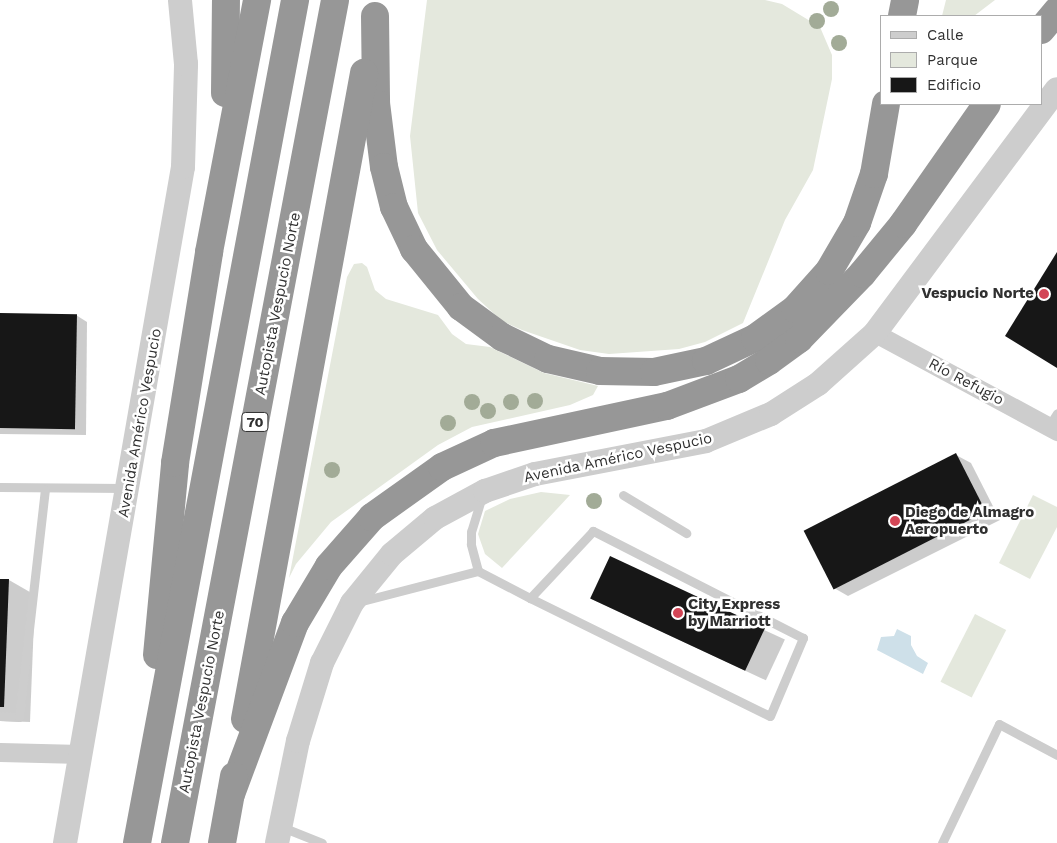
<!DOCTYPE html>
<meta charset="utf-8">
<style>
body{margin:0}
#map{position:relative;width:1057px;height:843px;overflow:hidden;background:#fff;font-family:"Work Sans",sans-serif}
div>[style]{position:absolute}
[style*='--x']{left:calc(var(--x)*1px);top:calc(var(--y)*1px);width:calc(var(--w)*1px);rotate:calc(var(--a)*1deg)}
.green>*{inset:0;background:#e4e8dd;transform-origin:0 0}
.water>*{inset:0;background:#cee0e9}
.shadow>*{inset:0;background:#0003;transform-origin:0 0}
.building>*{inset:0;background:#171717;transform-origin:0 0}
.service>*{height:9px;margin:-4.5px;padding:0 4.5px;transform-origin:4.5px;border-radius:4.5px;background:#cdcdcd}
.minor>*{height:19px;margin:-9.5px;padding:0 9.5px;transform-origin:9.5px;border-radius:9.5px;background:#cdcdcd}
.tertiary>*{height:24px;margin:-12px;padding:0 12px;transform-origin:12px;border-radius:12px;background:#cdcdcd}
.motorway>*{height:28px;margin:-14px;padding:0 14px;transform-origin:14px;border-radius:14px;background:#979797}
.trees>*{width:16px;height:16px;margin:-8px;border-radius:50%;background:#a2ab97}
.dots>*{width:14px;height:14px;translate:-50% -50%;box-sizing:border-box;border:2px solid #fff;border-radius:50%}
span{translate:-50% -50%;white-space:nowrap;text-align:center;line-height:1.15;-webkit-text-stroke:5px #fff;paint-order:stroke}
.shield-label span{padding:1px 4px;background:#fff;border:1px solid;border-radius:4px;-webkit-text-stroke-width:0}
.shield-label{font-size:14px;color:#303030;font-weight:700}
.poi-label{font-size:15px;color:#303030;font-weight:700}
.right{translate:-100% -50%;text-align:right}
.left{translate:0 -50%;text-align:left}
.street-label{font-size:15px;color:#303030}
.legend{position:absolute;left:880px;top:15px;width:162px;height:90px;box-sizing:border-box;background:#fff;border:1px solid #acacac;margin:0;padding:6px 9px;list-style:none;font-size:15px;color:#303030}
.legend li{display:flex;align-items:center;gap:10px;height:25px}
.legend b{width:25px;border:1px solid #acacac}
</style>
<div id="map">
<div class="green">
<div style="clip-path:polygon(427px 0,765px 0,782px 4px,820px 27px,832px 55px,832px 79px,813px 170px,785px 220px,743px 323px,705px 342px,679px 349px,609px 354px,580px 350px,522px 330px,502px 321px,478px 299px,437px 250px,418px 213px,410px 136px)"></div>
<div style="clip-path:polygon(946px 0,995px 0,974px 16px,942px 16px)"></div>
<div style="clip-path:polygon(362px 263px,367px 267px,375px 290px,386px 299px,438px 315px,452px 334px,466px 344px,490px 347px,544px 373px,598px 386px,593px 395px,570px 405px,472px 427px,438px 445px,331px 522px,296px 564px,289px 578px,347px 277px,354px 264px)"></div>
<div style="clip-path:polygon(541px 492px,570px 495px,502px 568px,485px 554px,478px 534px,485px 511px,510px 499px)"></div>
<div style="clip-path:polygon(1033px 495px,1057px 507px,1057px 527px,1030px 579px,999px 563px)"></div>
<div style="left:975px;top:614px;width:35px;height:76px;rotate:27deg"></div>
</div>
<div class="water">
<div style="clip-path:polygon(897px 629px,911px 636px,911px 645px,917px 656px,928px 663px,923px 674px,877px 650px,881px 637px,894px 636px)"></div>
</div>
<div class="shadow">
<div style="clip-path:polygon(0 315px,76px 315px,87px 322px,86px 435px,0 434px)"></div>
<div style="clip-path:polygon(956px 455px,971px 463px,1000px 520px,848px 596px,834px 588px)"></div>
<div style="left:610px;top:558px;width:193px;height:45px;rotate:25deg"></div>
<div style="clip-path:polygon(0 580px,9px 580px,35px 595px,30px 722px,0 721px)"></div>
</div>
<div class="building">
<div style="clip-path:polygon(1057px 252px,1057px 368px,1005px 336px)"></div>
<div style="left:0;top:313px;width:77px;height:115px;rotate:1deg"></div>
<div style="left:956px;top:453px;width:66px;height:171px;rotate:63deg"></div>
<div style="left:610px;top:556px;width:171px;height:47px;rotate:25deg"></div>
<div style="clip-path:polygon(0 579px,9px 579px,4px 707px,0 707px)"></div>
</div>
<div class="service">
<div style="--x:1049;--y:426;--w:15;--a:-58"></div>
<div style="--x:0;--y:487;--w:126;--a:0.5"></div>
<div style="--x:623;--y:495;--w:74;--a:31.1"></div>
<div style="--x:478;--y:571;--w:28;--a:-105"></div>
<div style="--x:471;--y:544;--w:12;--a:-90"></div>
<div style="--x:471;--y:532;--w:34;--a:-73"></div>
<div style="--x:362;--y:601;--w:120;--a:-14.5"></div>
<div style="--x:478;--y:571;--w:59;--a:27.4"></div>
<div style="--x:530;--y:598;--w:267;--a:26.2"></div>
<div style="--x:770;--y:716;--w:85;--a:-67.1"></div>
<div style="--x:803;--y:638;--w:236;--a:-153"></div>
<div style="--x:593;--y:531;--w:92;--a:133.2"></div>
<div style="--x:0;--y:716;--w:19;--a:3"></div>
<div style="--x:19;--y:717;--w:229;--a:-83.5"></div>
<div style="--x:282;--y:827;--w:43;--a:21.8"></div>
<div style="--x:942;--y:843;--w:132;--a:-64.4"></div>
<div style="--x:999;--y:724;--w:66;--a:28.1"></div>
</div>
<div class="minor">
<div style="--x:875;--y:333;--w:207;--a:28.3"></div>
<div style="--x:0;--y:752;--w:81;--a:1.4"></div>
</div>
<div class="tertiary">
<div style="--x:65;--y:843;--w:686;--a:-80.1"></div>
<div style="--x:183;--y:167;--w:103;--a:-88.3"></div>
<div style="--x:186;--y:64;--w:64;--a:-95.4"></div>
<div style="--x:277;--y:843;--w:104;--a:-78.4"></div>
<div style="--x:298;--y:741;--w:82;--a:-72.9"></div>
<div style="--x:322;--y:663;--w:67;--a:-63.4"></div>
<div style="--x:352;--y:603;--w:63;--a:-50.8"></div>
<div style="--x:392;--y:554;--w:56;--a:-39.9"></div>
<div style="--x:435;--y:518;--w:57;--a:-28.4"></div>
<div style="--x:485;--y:491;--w:53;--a:-18.8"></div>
<div style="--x:535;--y:474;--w:174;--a:-10.9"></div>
<div style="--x:706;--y:441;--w:70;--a:-22.6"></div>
<div style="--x:771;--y:414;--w:56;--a:-32.6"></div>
<div style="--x:818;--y:384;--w:76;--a:-41.8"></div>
<div style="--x:875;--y:333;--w:304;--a:-53.3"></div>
</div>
<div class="motorway">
<div style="--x:375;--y:16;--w:87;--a:89.3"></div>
<div style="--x:376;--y:103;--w:64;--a:82.9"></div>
<div style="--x:384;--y:167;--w:41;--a:76"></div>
<div style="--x:394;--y:207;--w:47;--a:64.5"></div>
<div style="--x:414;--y:249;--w:75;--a:51"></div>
<div style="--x:461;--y:307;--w:51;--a:36.2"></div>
<div style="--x:502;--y:337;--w:51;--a:25.6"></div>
<div style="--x:548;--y:359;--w:53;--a:13"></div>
<div style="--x:600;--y:371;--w:54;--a:1.1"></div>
<div style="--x:654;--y:372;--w:53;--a:-11.9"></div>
<div style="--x:706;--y:361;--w:54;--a:-25.1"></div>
<div style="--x:755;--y:338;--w:49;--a:-35.9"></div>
<div style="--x:795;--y:309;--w:51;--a:-48.2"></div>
<div style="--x:829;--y:271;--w:56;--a:-59.7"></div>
<div style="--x:857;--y:223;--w:52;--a:-70.9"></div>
<div style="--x:874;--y:174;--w:71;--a:-80.3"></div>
<div style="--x:902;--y:16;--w:16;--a:-79"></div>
<div style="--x:1041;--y:30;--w:25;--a:-50"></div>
<div style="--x:225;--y:93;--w:93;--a:-89.4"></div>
<div style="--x:157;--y:655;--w:193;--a:-84.6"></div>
<div style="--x:175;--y:463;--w:214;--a:-80.8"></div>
<div style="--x:209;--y:252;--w:257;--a:-79.2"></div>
<div style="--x:245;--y:719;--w:657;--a:-79.56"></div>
<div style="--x:231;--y:794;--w:183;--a:-69.5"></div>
<div style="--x:295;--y:623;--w:66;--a:-59.2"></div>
<div style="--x:329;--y:566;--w:65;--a:-48.7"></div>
<div style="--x:372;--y:517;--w:86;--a:-35.5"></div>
<div style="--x:442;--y:467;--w:57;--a:-24.8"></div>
<div style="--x:494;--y:443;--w:177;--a:-12.1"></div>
<div style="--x:667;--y:406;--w:77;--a:-20.6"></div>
<div style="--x:739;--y:379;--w:35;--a:-31"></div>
<div style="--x:769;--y:361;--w:37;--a:-36"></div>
<div style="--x:799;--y:339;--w:91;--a:-45.9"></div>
<div style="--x:862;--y:274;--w:65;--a:-50.6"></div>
<div style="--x:903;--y:224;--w:146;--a:-55"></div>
<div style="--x:137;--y:843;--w:858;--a:-79.38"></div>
<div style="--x:175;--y:843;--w:858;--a:-79.25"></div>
<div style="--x:222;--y:843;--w:68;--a:-79.8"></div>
</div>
<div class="trees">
<div style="left:831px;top:9px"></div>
<div style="left:817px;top:21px"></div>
<div style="left:839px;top:43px"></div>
<div style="left:535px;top:401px"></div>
<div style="left:472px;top:402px"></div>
<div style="left:511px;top:402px"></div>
<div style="left:488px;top:411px"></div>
<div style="left:448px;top:423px"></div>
<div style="left:332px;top:470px"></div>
<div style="left:594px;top:501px"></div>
</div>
<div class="dots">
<div style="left:1044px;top:294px;background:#d34656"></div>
<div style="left:895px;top:521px;background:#d34656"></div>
<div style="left:678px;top:613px;background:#d34656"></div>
</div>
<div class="shield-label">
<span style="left:255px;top:422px">70</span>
</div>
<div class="poi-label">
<span class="right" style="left:1034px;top:294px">Vespucio Norte</span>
<span class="left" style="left:905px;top:521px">Diego de Almagro<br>Aeropuerto</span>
<span class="left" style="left:688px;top:613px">City Express<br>by Marriott</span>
</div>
<div class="street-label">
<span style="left:278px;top:304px;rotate:-79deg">Autopista Vespucio Norte</span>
<span style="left:966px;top:382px;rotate:28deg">Río Refugio</span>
<span style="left:140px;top:423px;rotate:-80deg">Avenida Américo Vespucio</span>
<span style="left:618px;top:458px;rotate:-12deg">Avenida Américo Vespucio</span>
<span style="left:202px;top:702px;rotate:-79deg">Autopista Vespucio Norte</span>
</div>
<ul class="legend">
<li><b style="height:6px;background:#cdcdcd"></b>Calle</li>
<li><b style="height:14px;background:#e4e8dd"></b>Parque</li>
<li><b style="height:14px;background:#171717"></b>Edificio</li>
</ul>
</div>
